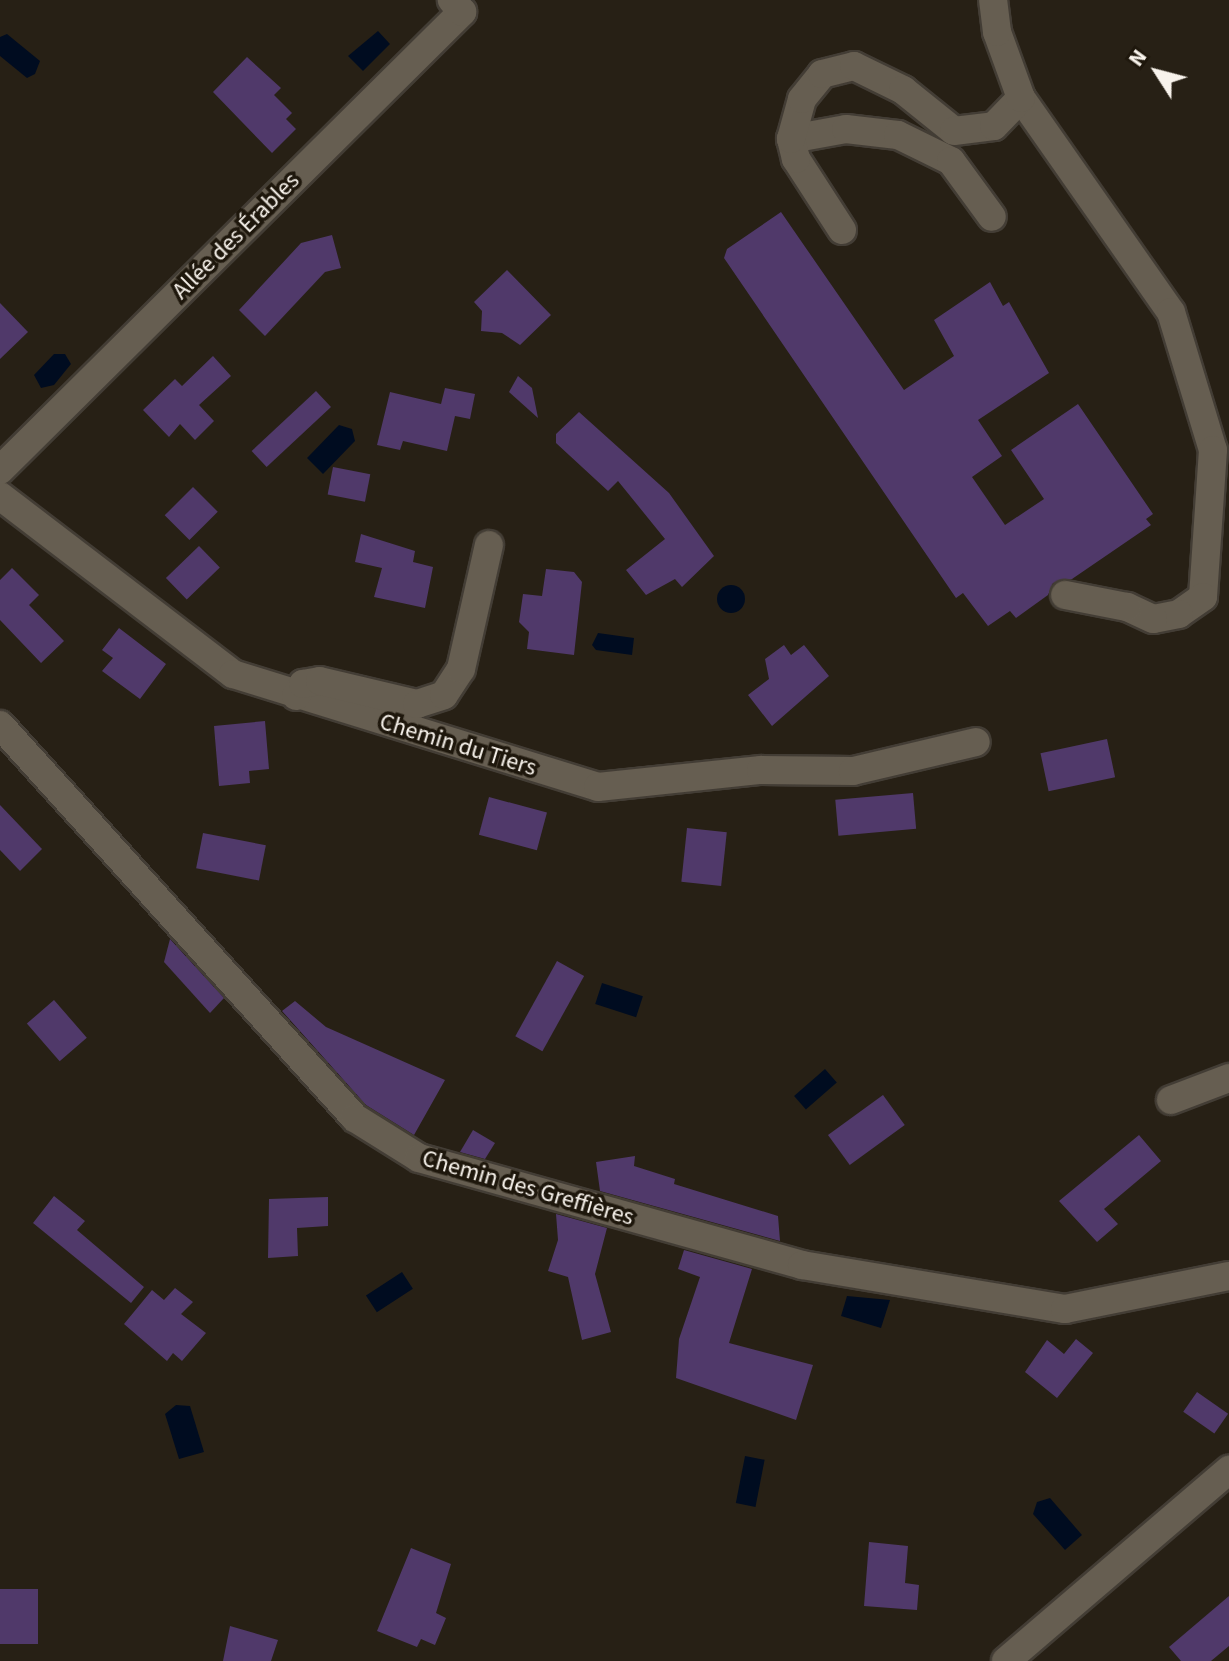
<!DOCTYPE html>
<meta charset="utf-8">
<style>
body{margin:0}
#map{position:relative;width:1229px;height:1661px;overflow:hidden;background:#272015;font-family:"Source Sans 3",sans-serif}
div>[style]{position:absolute}
[style*='--x']{left:calc(var(--x)*1px);top:calc(var(--y)*1px);width:calc(var(--w)*1px);rotate:calc(var(--a)*1deg)}
.water>*{inset:0;background:#000c20;transform-origin:0 0}
.round{border-radius:50%}
.building>*{inset:0;background:#50396a;transform-origin:0 0}
.roads{filter:drop-shadow(2px 0 #433d35) drop-shadow(-2px 0 #433d35) drop-shadow(0 2px #433d35) drop-shadow(0 -2px #433d35)}
.minor>*{height:28px;margin:-14px;padding:0 14px;transform-origin:14px;border-radius:14px;background:#665e51}
span{translate:-50% -50%;white-space:nowrap;text-align:center;line-height:1.15;-webkit-text-stroke:7px #1e170c;paint-order:stroke}
.street-label{font-size:24px;color:#f8f3ec}
.north{position:absolute;left:1117px;top:32px;width:80px;height:80px;-webkit-text-stroke:6px #1e170c;paint-order:stroke;rotate:306deg;font-size:22px;font-weight:700;line-height:32px;text-align:center;color:#f8f3ec}
.north::after{content:'';display:block;margin:auto;width:28px;height:36px;background:#f8f3ec;clip-path:polygon(50% 0,100% 100%,50% 72%,0 100%)}
</style>
<div id="map">
<div class="water">
<div style="clip-path:polygon(378px 31px,390px 44px,363px 71px,348px 56px)"></div>
<div style="clip-path:polygon(7px 34px,40px 61px,35px 74px,27px 78px,0 56px,0 37px)"></div>
<div style="clip-path:polygon(54px 354px,65px 354px,71px 364px,54px 385px,41px 388px,34px 375px)"></div>
<div style="clip-path:polygon(339px 425px,352px 429px,355px 441px,323px 474px,307px 458px)"></div>
<div class="round" style="left:717px;top:585px;width:28px;height:28px"></div>
<div style="clip-path:polygon(598px 633px,634px 638px,632px 655px,596px 650px,592px 645px)"></div>
<div style="left:602px;top:983px;width:43px;height:22px;rotate:18deg"></div>
<div style="left:825px;top:1069px;width:18px;height:41px;rotate:49deg"></div>
<div style="left:402px;top:1272px;width:20px;height:43px;rotate:57deg"></div>
<div style="clip-path:polygon(847px 1296px,890px 1300px,881px 1328px,841px 1316px)"></div>
<div style="clip-path:polygon(176px 1405px,190px 1406px,204px 1452px,179px 1459px,165px 1414px)"></div>
<div style="left:745px;top:1456px;width:20px;height:48px;rotate:11deg"></div>
<div style="clip-path:polygon(1050px 1498px,1082px 1535px,1065px 1550px,1033px 1514px,1037px 1502px)"></div>
</div>
<div class="building">
<div style="clip-path:polygon(247px 57px,281px 88px,274px 95px,292px 113px,286px 119px,296px 129px,272px 153px,213px 92px)"></div>
<div style="clip-path:polygon(781px 212px,904px 390px,954px 356px,934px 320px,990px 282px,1003px 306px,1009px 302px,1049px 373px,978px 420px,1002px 456px,972px 477px,1005px 525px,1044px 499px,1011px 450px,1078px 404px,1153px 514px,1146px 519px,1151px 525px,1072px 579px,1053px 583px,1048px 595px,1016px 618px,1010px 611px,988px 626px,963px 593px,956px 598px,724px 258px,727px 249px)"></div>
<div style="clip-path:polygon(332px 235px,341px 268px,325px 272px,265px 336px,239px 310px,301px 243px)"></div>
<div style="clip-path:polygon(507px 270px,551px 315px,520px 345px,502px 333px,481px 331px,482px 311px,474px 302px)"></div>
<div style="clip-path:polygon(0 303px,28px 332px,0 359px)"></div>
<div style="clip-path:polygon(213px 356px,231px 376px,199px 405px,214px 421px,195px 440px,180px 424px,169px 437px,143px 410px,175px 379px,182px 386px)"></div>
<div style="clip-path:polygon(518px 376px,532px 388px,538px 418px,509px 392px)"></div>
<div style="clip-path:polygon(445px 388px,475px 394px,470px 419px,455px 416px,447px 451px,403px 441px,400px 450px,377px 445px,390px 392px,441px 404px)"></div>
<div style="left:316px;top:391px;width:22px;height:88px;rotate:47deg"></div>
<div style="clip-path:polygon(579px 412px,669px 493px,714px 556px,682px 587px,675px 579px,646px 595px,626px 570px,665px 539px,618px 481px,608px 491px,556px 443px,556px 434px)"></div>
<div style="left:333px;top:467px;width:38px;height:28px;rotate:11deg"></div>
<div style="left:193px;top:487px;width:35px;height:40px;rotate:45deg"></div>
<div style="clip-path:polygon(361px 534px,415px 551px,413px 562px,433px 567px,425px 608px,374px 597px,382px 568px,355px 562px)"></div>
<div style="left:199px;top:546px;width:30px;height:46px;rotate:46deg"></div>
<div style="clip-path:polygon(12px 568px,39px 595px,29px 605px,64px 641px,41px 663px,0 620px,0 580px)"></div>
<div style="clip-path:polygon(546px 569px,574px 572px,582px 582px,574px 655px,527px 649px,529px 632px,519px 622px,523px 594px,542px 596px)"></div>
<div style="clip-path:polygon(119px 628px,166px 664px,140px 699px,102px 671px,113px 658px,102px 650px)"></div>
<div style="clip-path:polygon(784px 645px,791px 655px,804px 645px,829px 676px,772px 726px,748px 695px,769px 679px,765px 659px)"></div>
<div style="clip-path:polygon(265px 721px,269px 769px,249px 771px,250px 783px,219px 786px,214px 726px)"></div>
<div style="left:1107px;top:739px;width:39px;height:68px;rotate:78deg"></div>
<div style="left:913px;top:793px;width:36px;height:78px;rotate:85deg"></div>
<div style="left:489px;top:797px;width:60px;height:39px;rotate:15deg"></div>
<div style="clip-path:polygon(0 805px,42px 849px,20px 871px,0 850px)"></div>
<div style="left:687px;top:828px;width:40px;height:54px;rotate:6deg"></div>
<div style="left:203px;top:833px;width:64px;height:36px;rotate:11deg"></div>
<div style="clip-path:polygon(170px 939px,224px 998px,210px 1013px,164px 962px)"></div>
<div style="left:557px;top:961px;width:31px;height:86px;rotate:29deg"></div>
<div style="left:54px;top:1000px;width:50px;height:36px;rotate:49deg"></div>
<div style="clip-path:polygon(295px 1001px,326px 1027px,445px 1080px,414px 1135px,366px 1105px,282px 1011px)"></div>
<div style="left:883px;top:1095px;width:37px;height:68px;rotate:54deg"></div>
<div style="clip-path:polygon(473px 1130px,495px 1143px,485px 1159px,460px 1152px)"></div>
<div style="clip-path:polygon(1139px 1135px,1161px 1161px,1104px 1209px,1118px 1224px,1097px 1242px,1059px 1201px)"></div>
<div style="clip-path:polygon(635px 1156px,634px 1166px,675px 1179px,674px 1184px,778px 1216px,780px 1241px,600px 1191px,596px 1162px)"></div>
<div style="clip-path:polygon(54px 1196px,85px 1221px,77px 1230px,144px 1287px,131px 1303px,33px 1223px)"></div>
<div style="clip-path:polygon(328px 1197px,328px 1226px,297px 1228px,298px 1256px,268px 1258px,269px 1199px)"></div>
<div style="clip-path:polygon(556px 1214px,607px 1228px,595px 1274px,611px 1332px,582px 1340px,568px 1277px,548px 1271px,558px 1240px)"></div>
<div style="clip-path:polygon(684px 1250px,752px 1269px,729px 1343px,813px 1365px,796px 1420px,676px 1378px,679px 1339px,700px 1277px,678px 1269px)"></div>
<div style="clip-path:polygon(175px 1288px,193px 1302px,181px 1314px,206px 1333px,182px 1361px,173px 1353px,167px 1361px,124px 1324px,152px 1290px,164px 1300px)"></div>
<div style="clip-path:polygon(1076px 1339px,1093px 1353px,1057px 1398px,1025px 1372px,1047px 1340px,1064px 1354px)"></div>
<div style="left:1197px;top:1392px;width:38px;height:24px;rotate:35deg"></div>
<div style="clip-path:polygon(869px 1542px,908px 1546px,905px 1583px,919px 1585px,917px 1610px,864px 1606px)"></div>
<div style="clip-path:polygon(411px 1548px,451px 1564px,436px 1613px,446px 1618px,435px 1645px,421px 1639px,417px 1647px,377px 1631px)"></div>
<div style="left:0;top:1589px;width:38px;height:55px"></div>
<div style="clip-path:polygon(1229px 1596px,1229px 1646px,1211px 1661px,1181px 1661px,1169px 1647px)"></div>
<div style="clip-path:polygon(230px 1626px,278px 1640px,271px 1661px,223px 1661px)"></div>
</div>
<div class="roads">
<div class="minor">
<div style="--x:1021;--y:98;--w:261;--a:55"></div>
<div style="--x:1171;--y:312;--w:144;--a:73.1"></div>
<div style="--x:1213;--y:450;--w:147;--a:93.9"></div>
<div style="--x:1203;--y:597;--w:29;--a:145"></div>
<div style="--x:1179;--y:614;--w:26;--a:169"></div>
<div style="--x:1153;--y:619;--w:29;--a:-155"></div>
<div style="--x:1127;--y:607;--w:63;--a:-169"></div>
<div style="--x:791;--y:139;--w:56;--a:-10.3"></div>
<div style="--x:846;--y:129;--w:52;--a:6.6"></div>
<div style="--x:898;--y:135;--w:59;--a:26.1"></div>
<div style="--x:951;--y:161;--w:69;--a:53.8"></div>
<div style="--x:842;--y:230;--w:85;--a:-122.9"></div>
<div style="--x:796;--y:159;--w:21;--a:-104"></div>
<div style="--x:791;--y:139;--w:41;--a:-74.6"></div>
<div style="--x:802;--y:99;--w:32;--a:-51"></div>
<div style="--x:822;--y:74;--w:33;--a:-14"></div>
<div style="--x:854;--y:66;--w:55;--a:26.1"></div>
<div style="--x:903;--y:90;--w:65;--a:38.8"></div>
<div style="--x:954;--y:131;--w:40;--a:-7.1"></div>
<div style="--x:994;--y:126;--w:39;--a:-46"></div>
<div style="--x:1021;--y:98;--w:70;--a:-110"></div>
<div style="--x:997;--y:32;--w:32;--a:-97"></div>
<div style="--x:0;--y:470;--w:651;--a:-44.75"></div>
<div style="--x:462;--y:12;--w:16;--a:-130"></div>
<div style="--x:0;--y:496;--w:293;--a:37.4"></div>
<div style="--x:233;--y:674;--w:382;--a:17.2"></div>
<div style="--x:598;--y:787;--w:164;--a:-6"></div>
<div style="--x:761;--y:770;--w:92;--a:0.6"></div>
<div style="--x:853;--y:771;--w:126;--a:-13.3"></div>
<div style="--x:296;--y:696;--w:14;--a:-60"></div>
<div style="--x:303;--y:684;--w:17;--a:-10"></div>
<div style="--x:320;--y:681;--w:100;--a:13.3"></div>
<div style="--x:417;--y:704;--w:28;--a:-18"></div>
<div style="--x:444;--y:695;--w:31;--a:-57"></div>
<div style="--x:461;--y:669;--w:127;--a:-77.3"></div>
<div style="--x:0;--y:725;--w:530;--a:47.91"></div>
<div style="--x:355;--y:1118;--w:75;--a:32"></div>
<div style="--x:419;--y:1158;--w:398;--a:15.6"></div>
<div style="--x:802;--y:1265;--w:267;--a:9.5"></div>
<div style="--x:1065;--y:1309;--w:167;--a:-11.4"></div>
<div style="--x:1171;--y:1100;--w:62;--a:-20.8"></div>
<div style="--x:1006;--y:1661;--w:294;--a:-40.6"></div>
</div>
</div>
<div class="street-label">
<span style="left:236px;top:236px;rotate:-45deg">Allée des Érables</span>
<span style="left:458px;top:745px;rotate:17deg">Chemin du Tiers</span>
<span style="left:528px;top:1188px;rotate:16deg">Chemin des Greffières</span>
</div>
<div class="north">N</div>
</div>
